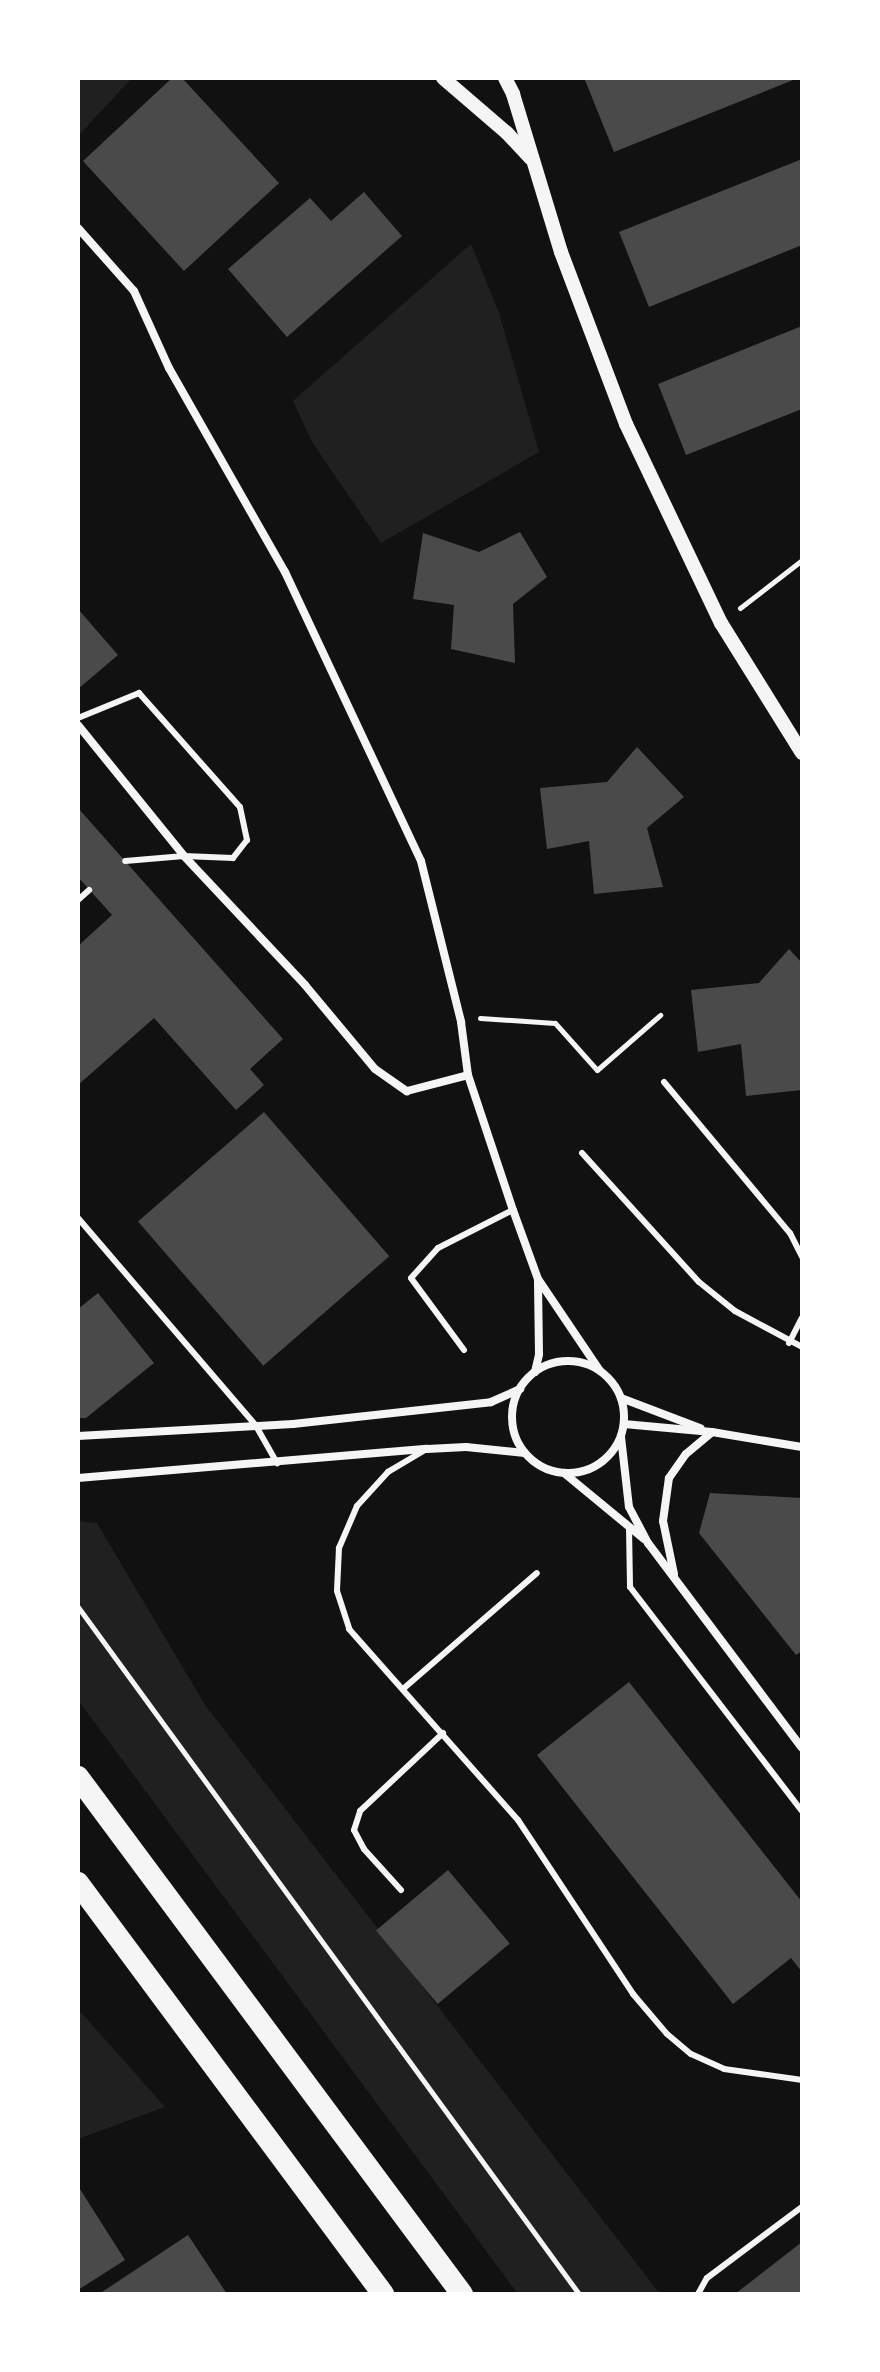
<!DOCTYPE html>
<style>
body{margin:0}
#map{position:relative;width:880px;height:2372px;overflow:hidden;background:#111;font-family:Barlow,sans-serif}
div>[style]{position:absolute}
[style*='--x']{left:calc(var(--x)*1px);top:calc(var(--y)*1px);width:calc(var(--w)*1px);rotate:calc(var(--a)*1deg)}
.green>*{inset:0;background:#202020}
.building>*{inset:0;background:#4a4a4a;transform-origin:0 0}
.path>*{height:5px;margin:-2.5px;padding:0 2.5px;transform-origin:2.5px;border-radius:2.5px;background:#f5f5f5}
.service>*{height:6px;margin:-3px;padding:0 3px;transform-origin:3px;border-radius:3px;background:#f5f5f5}
.minor>*{height:8px;margin:-4px;padding:0 4px;transform-origin:4px;border-radius:4px;background:#f5f5f5}
.minor>.ring{margin:-4px;padding:0;box-sizing:content-box;background:none;border:8px solid #f5f5f5;border-radius:50%}
.tertiary>*{height:14px;margin:-7px;padding:0 7px;transform-origin:7px;border-radius:7px;background:#f5f5f5}
.trunk>*{height:22px;margin:-11px;padding:0 11px;transform-origin:11px;border-radius:11px;background:#f5f5f5}
span{translate:-50% -50%;white-space:nowrap;text-align:center;line-height:1.15;-webkit-text-stroke:8px #fff;paint-order:stroke}
.frame{position:absolute;inset:0;border:80px solid #fff;pointer-events:none}
</style>
<div id="map">
<div class="green">
<div style="clip-path:polygon(78px 78px,132px 78px,78px 136px)"></div>
<div style="clip-path:polygon(471px 244px,499px 313px,539px 452px,381px 543px,312px 442px,293px 401px)"></div>
<div style="clip-path:polygon(78px 1521px,97px 1523px,205px 1705px,660px 2294px,518px 2294px,78px 1700px)"></div>
<div style="clip-path:polygon(78px 2009px,165px 2107px,78px 2139px)"></div>
</div>
<div class="building">
<div style="clip-path:polygon(172px 78px,182px 78px,279px 183px,184px 271px,83px 161px)"></div>
<div style="clip-path:polygon(590px 78px,798px 78px,614px 152px,585px 80px)"></div>
<div style="clip-path:polygon(802px 159px,802px 245px,649px 307px,619px 232px)"></div>
<div style="clip-path:polygon(364px 192px,402px 236px,287px 337px,228px 269px,310px 198px,331px 221px)"></div>
<div style="clip-path:polygon(802px 326px,802px 409px,686px 455px,658px 384px)"></div>
<div style="clip-path:polygon(520px 532px,547px 577px,513px 604px,515px 663px,451px 649px,454px 605px,413px 599px,423px 533px,479px 552px)"></div>
<div style="clip-path:polygon(78px 609px,118px 655px,78px 689px)"></div>
<div style="clip-path:polygon(637px 747px,684px 797px,647px 828px,663px 887px,594px 894px,589px 841px,547px 849px,540px 788px,607px 782px)"></div>
<div style="clip-path:polygon(78px 808px,283px 1039px,250px 1069px,264px 1085px,236px 1110px,154px 1018px,78px 1085px,78px 946px,112px 915px,78px 877px)"></div>
<div style="clip-path:polygon(789px 949px,802px 963px,802px 1090px,746px 1096px,741px 1044px,698px 1052px,691px 990px,759px 983px)"></div>
<div style="left:264px;top:1112px;width:191px;height:167px;rotate:49deg"></div>
<div style="clip-path:polygon(98px 1293px,154px 1363px,86px 1418px,78px 1418px,78px 1309px)"></div>
<div style="clip-path:polygon(710px 1493px,802px 1498px,802px 1651px,796px 1655px,699px 1533px)"></div>
<div style="clip-path:polygon(629px 1682px,802px 1902px,802px 1972px,791px 1958px,733px 2004px,537px 1755px)"></div>
<div style="left:448px;top:1870px;width:96px;height:94px;rotate:50deg"></div>
<div style="clip-path:polygon(78px 2186px,125px 2260px,78px 2290px)"></div>
<div style="clip-path:polygon(188px 2235px,227px 2294px,99px 2294px)"></div>
<div style="clip-path:polygon(802px 2242px,802px 2294px,735px 2294px)"></div>
</div>
<div class="path">
<div style="--x:740;--y:608;--w:78;--a:-37.7"></div>
<div style="--x:480;--y:1018;--w:75;--a:3.8"></div>
<div style="--x:555;--y:1023;--w:63;--a:48.2"></div>
<div style="--x:597;--y:1070;--w:84;--a:-41.1"></div>
<div style="--x:78;--y:1607;--w:850;--a:53.9"></div>
</div>
<div class="service">
<div style="--x:78;--y:718;--w:66;--a:-22.3"></div>
<div style="--x:139;--y:693;--w:152;--a:48.5"></div>
<div style="--x:240;--y:807;--w:34;--a:78"></div>
<div style="--x:247;--y:840;--w:23;--a:128"></div>
<div style="--x:233;--y:858;--w:49;--a:-177.7"></div>
<div style="--x:184;--y:856;--w:59;--a:175.2"></div>
<div style="--x:78;--y:900;--w:15;--a:-42"></div>
<div style="--x:664;--y:1082;--w:197;--a:50.2"></div>
<div style="--x:790;--y:1233;--w:27;--a:63"></div>
<div style="--x:582;--y:1153;--w:174;--a:47.8"></div>
<div style="--x:699;--y:1282;--w:46;--a:38.9"></div>
<div style="--x:735;--y:1311;--w:76;--a:28.2"></div>
<div style="--x:78;--y:1218;--w:274;--a:49.4"></div>
<div style="--x:256;--y:1426;--w:43;--a:60.4"></div>
<div style="--x:789;--y:1343;--w:28;--a:-63"></div>
<div style="--x:464;--y:1350;--w:89;--a:-126.4"></div>
<div style="--x:411;--y:1278;--w:40;--a:-48"></div>
<div style="--x:438;--y:1248;--w:84;--a:-26.9"></div>
<div style="--x:425;--y:1450;--w:43;--a:149.3"></div>
<div style="--x:388;--y:1472;--w:46;--a:132.4"></div>
<div style="--x:357;--y:1506;--w:46;--a:113.2"></div>
<div style="--x:339;--y:1548;--w:43;--a:92.7"></div>
<div style="--x:337;--y:1591;--w:40;--a:72"></div>
<div style="--x:349;--y:1629;--w:255;--a:48.5"></div>
<div style="--x:518;--y:1820;--w:209;--a:56.5"></div>
<div style="--x:633;--y:1994;--w:52;--a:49.6"></div>
<div style="--x:667;--y:2034;--w:31;--a:40"></div>
<div style="--x:691;--y:2054;--w:36;--a:24"></div>
<div style="--x:724;--y:2069;--w:79;--a:8"></div>
<div style="--x:629;--y:1528;--w:59;--a:89"></div>
<div style="--x:630;--y:1587;--w:282;--a:52.5"></div>
<div style="--x:403;--y:1689;--w:177;--a:-40.9"></div>
<div style="--x:401;--y:1890;--w:55;--a:-132.1"></div>
<div style="--x:364;--y:1849;--w:21;--a:-118"></div>
<div style="--x:354;--y:1830;--w:20;--a:-72"></div>
<div style="--x:360;--y:1811;--w:114;--a:-43.2"></div>
<div style="--x:698;--y:2294;--w:18;--a:-61"></div>
<div style="--x:707;--y:2278;--w:119;--a:-36.8"></div>
</div>
<div class="minor">
<div style="--x:78;--y:228;--w:84;--a:48.4"></div>
<div style="--x:134;--y:291;--w:85;--a:65.6"></div>
<div style="--x:169;--y:368;--w:235;--a:60.4"></div>
<div style="--x:285;--y:572;--w:319;--a:64.8"></div>
<div style="--x:421;--y:861;--w:166;--a:76"></div>
<div style="--x:461;--y:1022;--w:53;--a:82.5"></div>
<div style="--x:468;--y:1075;--w:142;--a:71.6"></div>
<div style="--x:513;--y:1210;--w:73;--a:70.1"></div>
<div style="--x:538;--y:1279;--w:111;--a:56"></div>
<div style="--x:78;--y:725;--w:169;--a:51"></div>
<div style="--x:184;--y:856;--w:177;--a:46.8"></div>
<div style="--x:305;--y:985;--w:109;--a:50.2"></div>
<div style="--x:375;--y:1069;--w:39;--a:35"></div>
<div style="--x:407;--y:1091;--w:63;--a:-14.7"></div>
<div class="ring" style="left:512px;top:1361px;width:104px;height:104px"></div>
<div style="--x:535;--y:1372;--w:18;--a:-77"></div>
<div style="--x:539;--y:1354;--w:74;--a:-90.8"></div>
<div style="--x:621;--y:1398;--w:85;--a:20.8"></div>
<div style="--x:624;--y:1424;--w:88;--a:5.2"></div>
<div style="--x:712;--y:1432;--w:91;--a:9.5"></div>
<div style="--x:78;--y:1436;--w:215;--a:-3.2"></div>
<div style="--x:293;--y:1424;--w:199;--a:-6.3"></div>
<div style="--x:491;--y:1402;--w:32;--a:-24"></div>
<div style="--x:621;--y:1437;--w:70;--a:83.5"></div>
<div style="--x:629;--y:1507;--w:41;--a:62.2"></div>
<div style="--x:648;--y:1543;--w:256;--a:53.1"></div>
<div style="--x:564;--y:1473;--w:104;--a:39.5"></div>
<div style="--x:78;--y:1478;--w:350;--a:-4.8"></div>
<div style="--x:427;--y:1449;--w:39;--a:-3"></div>
<div style="--x:466;--y:1447;--w:59;--a:5.8"></div>
<div style="--x:674;--y:1574;--w:54;--a:-101.7"></div>
<div style="--x:663;--y:1521;--w:43;--a:-82.1"></div>
<div style="--x:669;--y:1478;--w:29;--a:-55"></div>
<div style="--x:686;--y:1454;--w:34;--a:-40"></div>
</div>
<div class="tertiary">
<div style="--x:443;--y:78;--w:84;--a:40.7"></div>
<div style="--x:507;--y:133;--w:35;--a:47"></div>
<div style="--x:505;--y:78;--w:18;--a:63"></div>
<div style="--x:513;--y:94;--w:165;--a:73.1"></div>
<div style="--x:561;--y:252;--w:184;--a:69.3"></div>
<div style="--x:626;--y:424;--w:221;--a:64.5"></div>
<div style="--x:721;--y:623;--w:153;--a:58.1"></div>
</div>
<div class="trunk">
<div style="--x:78;--y:1777;--w:644;--a:53.4"></div>
<div style="--x:78;--y:1883;--w:512;--a:53.42"></div>
</div>
<div class="frame"></div>
</div>
